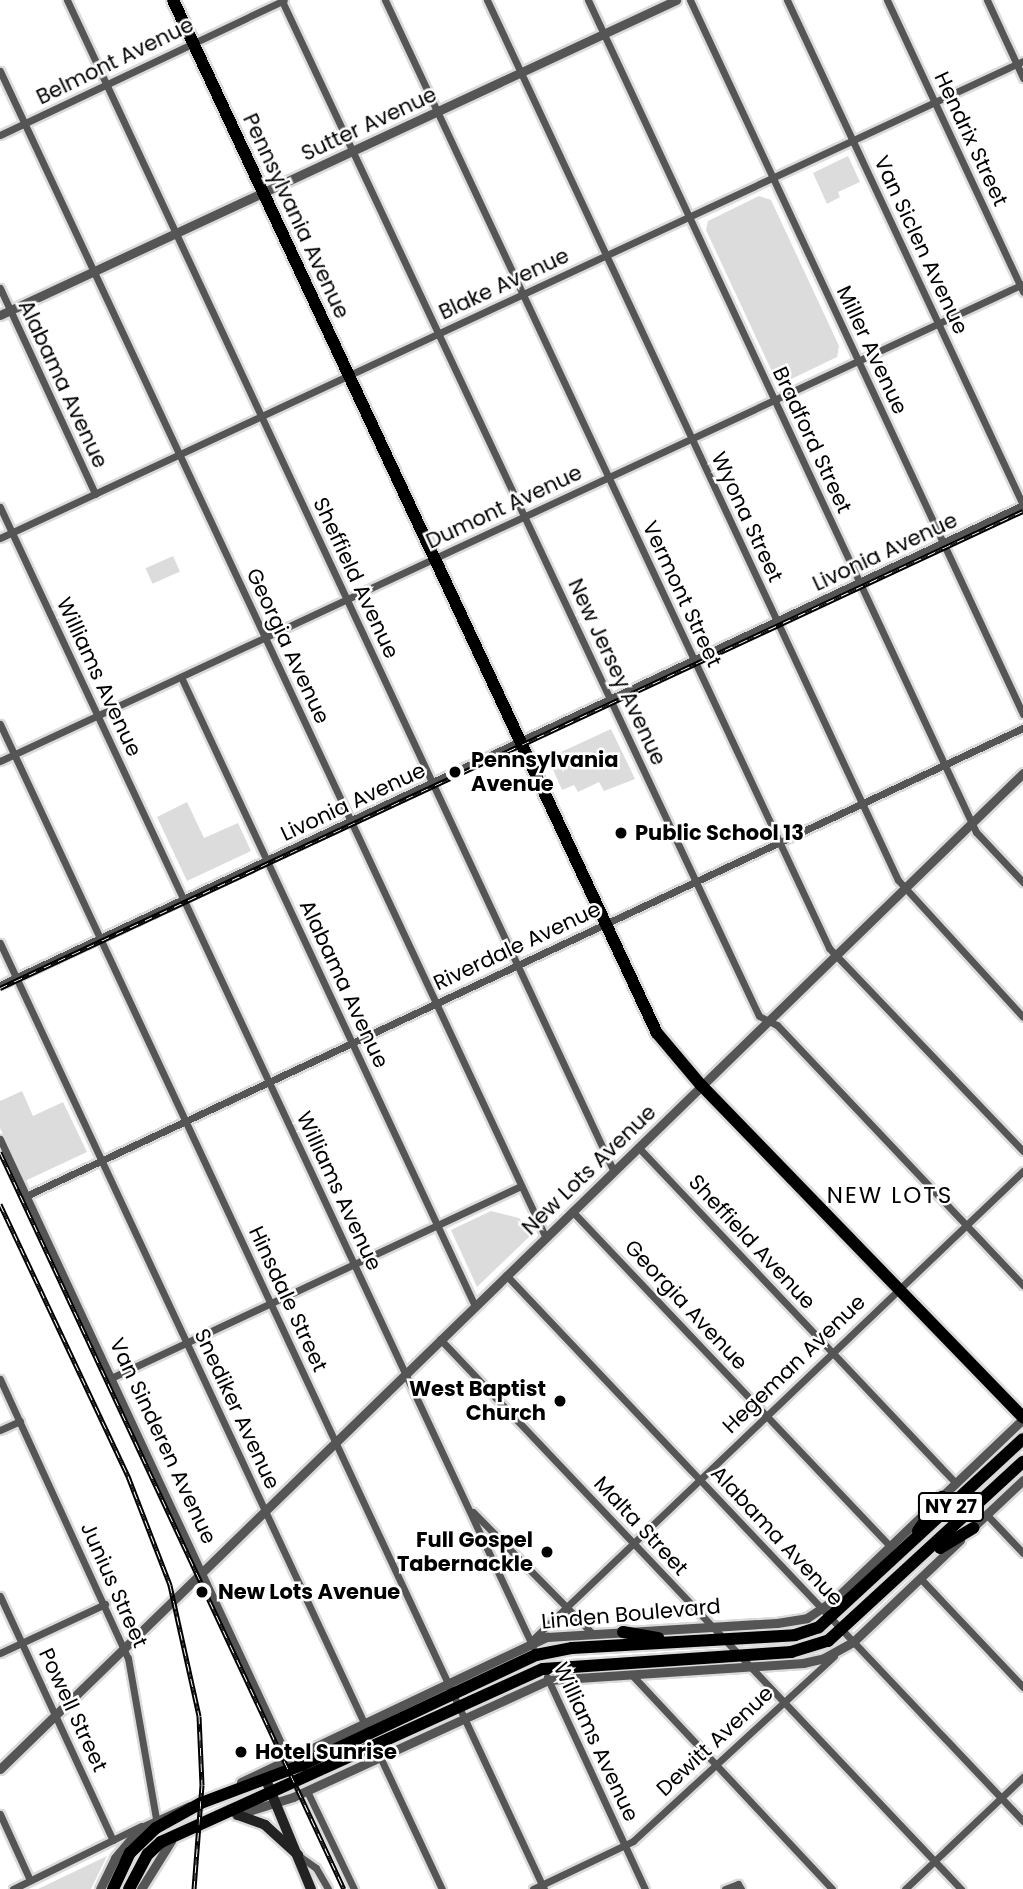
<!DOCTYPE html>
<style>
body{margin:0}
#map{position:relative;width:1023px;height:1889px;overflow:hidden;background:#fff;font-family:Poppins,sans-serif}
div>[style]{position:absolute}
[style*='--x']{left:calc(var(--x)*1px);top:calc(var(--y)*1px);width:calc(var(--w)*1px);rotate:calc(var(--a)*1deg)}
.green>*{inset:0;background:#dcdcdc;transform-origin:0 0}
.roads{filter:drop-shadow(2px 0 #dbdbdb) drop-shadow(-2px 0 #dbdbdb) drop-shadow(0 2px #dbdbdb) drop-shadow(0 -2px #dbdbdb)}
.minor>*{height:7px;margin:-3.5px;padding:0 3.5px;transform-origin:3.5px;border-radius:3.5px;background:#555}
.tertiary>*{height:9px;margin:-4.5px;padding:0 4.5px;transform-origin:4.5px;border-radius:4.5px;background:#555}
.secondary>*{height:10px;margin:-5px;padding:0 5px;transform-origin:5px;border-radius:5px;background:#222}
.primary>*{height:12px;margin:-6px;padding:0 6px;transform-origin:6px;border-radius:6px;background:#000}
.trunk>*{height:12px;margin:-6px;padding:0 6px;transform-origin:6px;border-radius:6px;background:#000}
.rail>*{height:5px;margin-top:-2.5px;transform-origin:0;background:repeating-linear-gradient(90deg,#fff 0 8px,#000 0 16px);box-sizing:border-box;border-block:2px solid #000}
.dots>*{width:19px;height:19px;translate:-50% -50%;box-sizing:border-box;border:4px solid #fff;border-radius:50%}
span{translate:-50% -50%;white-space:nowrap;text-align:center;line-height:1.15;-webkit-text-stroke:5px #fff;paint-order:stroke}
.shield-label span{padding:2px 5px;background:#fff;border:2px solid;border-radius:5px;-webkit-text-stroke-width:0}
.shield-label{font-size:19px;color:#000;font-weight:700}
.street-label{font-size:21px;color:#000}
.poi-label{font-size:21px;color:#000;font-weight:700}
.left{translate:0 -50%;text-align:left}
.right{translate:-100% -50%;text-align:right}
.neighbourhood-label{font-size:23px;color:#000;letter-spacing:2px}
</style>
<div id="map">
<div class="green">
<div style="clip-path:polygon(848px 156px,860px 182px,838px 192px,840px 197px,827px 204px,813px 173px)"></div>
<div style="clip-path:polygon(759px 196px,771px 200px,839px 346px,837px 357px,785px 382px,775px 378px,706px 230px,708px 221px)"></div>
<div style="left:173px;top:556px;width:17px;height:30px;rotate:66deg"></div>
<div style="clip-path:polygon(611px 729px,635px 779px,604px 791px,599px 782px,578px 792px,574px 785px,562px 790px,548px 758px)"></div>
<div style="clip-path:polygon(187px 802px,204px 838px,238px 823px,251px 851px,187px 881px,157px 817px)"></div>
<div style="clip-path:polygon(22px 1091px,33px 1116px,63px 1102px,87px 1152px,25px 1181px,0 1128px,0 1101px)"></div>
<div style="clip-path:polygon(491px 1211px,519px 1218px,532px 1234px,477px 1287px,451px 1230px)"></div>
<div style="clip-path:polygon(107px 1856px,91px 1889px,38px 1889px)"></div>
</div>
<div class="roads">
<div class="minor">
<div style="--x:67;--y:0;--w:1291;--a:64.98"></div>
<div style="--x:385;--y:0;--w:1047;--a:64.9"></div>
<div style="--x:829;--y:948;--w:281;--a:46.3"></div>
<div style="--x:487;--y:0;--w:971;--a:64.97"></div>
<div style="--x:898;--y:880;--w:185;--a:47.6"></div>
<div style="--x:588;--y:0;--w:918;--a:65"></div>
<div style="--x:976;--y:832;--w:69;--a:46.8"></div>
<div style="--x:690;--y:0;--w:788;--a:65"></div>
<div style="--x:787;--y:0;--w:557;--a:64.95"></div>
<div style="--x:887;--y:0;--w:322;--a:65"></div>
<div style="--x:987;--y:0;--w:86;--a:65.2"></div>
<div style="--x:282;--y:1;--w:1121;--a:64.83"></div>
<div style="--x:759;--y:1016;--w:20;--a:27"></div>
<div style="--x:777;--y:1025;--w:358;--a:46.6"></div>
<div style="--x:0;--y:71;--w:1286;--a:64.93"></div>
<div style="--x:0;--y:135;--w:314;--a:-25.4"></div>
<div style="--x:0;--y:288;--w:227;--a:65.2"></div>
<div style="--x:0;--y:507;--w:1258;--a:64.94"></div>
<div style="--x:0;--y:538;--w:1129;--a:-25"></div>
<div style="--x:181;--y:677;--w:694;--a:64.95"></div>
<div style="--x:0;--y:724;--w:1286;--a:64.97"></div>
<div style="--x:0;--y:761;--w:1129;--a:-25"></div>
<div style="--x:0;--y:943;--w:865;--a:64.98"></div>
<div style="--x:0;--y:985;--w:1130;--a:-25.14"></div>
<div style="--x:0;--y:1139;--w:685;--a:65.04"></div>
<div style="--x:638;--y:1147;--w:463;--a:46.6"></div>
<div style="--x:26;--y:1196;--w:1101;--a:-25.15"></div>
<div style="--x:572;--y:1211;--w:462;--a:46.5"></div>
<div style="--x:506;--y:1275;--w:752;--a:46.56"></div>
<div style="--x:440;--y:1339;--w:758;--a:46.55"></div>
<div style="--x:111;--y:1378;--w:452;--a:-25.1"></div>
<div style="--x:0;--y:1379;--w:307;--a:65.4"></div>
<div style="--x:128;--y:1658;--w:162;--a:80.1"></div>
<div style="--x:0;--y:1430;--w:22;--a:-24"></div>
<div style="--x:473;--y:1512;--w:171;--a:45.5"></div>
<div style="--x:987;--y:1515;--w:52;--a:46.5"></div>
<div style="--x:920;--y:1578;--w:150;--a:46.6"></div>
<div style="--x:0;--y:1596;--w:269;--a:65.2"></div>
<div style="--x:530;--y:1642;--w:682;--a:-43.69"></div>
<div style="--x:0;--y:1653;--w:116;--a:-25"></div>
<div style="--x:631;--y:1674;--w:294;--a:46.9"></div>
<div style="--x:547;--y:1677;--w:234;--a:65.2"></div>
<div style="--x:374;--y:1744;--w:160;--a:64.9"></div>
<div style="--x:307;--y:1791;--w:109;--a:64.4"></div>
<div style="--x:0;--y:1814;--w:72;--a:65.6"></div>
<div style="--x:298;--y:1855;--w:22;--a:36"></div>
<div style="--x:316;--y:1868;--w:24;--a:60"></div>
<div style="--x:13;--y:1889;--w:143;--a:-26.2"></div>
<div style="--x:533;--y:1889;--w:111;--a:-25.6"></div>
<div style="--x:633;--y:1841;--w:273;--a:-42.6"></div>
<div style="--x:725;--y:1889;--w:14;--a:-21"></div>
<div style="--x:738;--y:1884;--w:6;--a:59"></div>
<div style="--x:905;--y:1889;--w:163;--a:-43.5"></div>
</div>
<div class="tertiary">
<div style="--x:0;--y:315;--w:746;--a:-24.98"></div>
<div style="--x:938;--y:1500;--w:117;--a:-43.6"></div>
<div style="--x:970;--y:1530;--w:73;--a:-43.3"></div>
<div style="--x:0;--y:1769;--w:1428;--a:-44.23"></div>
<div style="--x:241;--y:1782;--w:339;--a:-25.4"></div>
<div style="--x:547;--y:1637;--w:230;--a:-3.5"></div>
<div style="--x:777;--y:1623;--w:30;--a:-9"></div>
<div style="--x:807;--y:1618;--w:32;--a:-34"></div>
<div style="--x:834;--y:1600;--w:130;--a:-43.8"></div>
<div style="--x:236;--y:1815;--w:60;--a:-17.5"></div>
<div style="--x:293;--y:1797;--w:281;--a:-24.6"></div>
<div style="--x:548;--y:1680;--w:256;--a:-3.8"></div>
<div style="--x:803;--y:1663;--w:22;--a:-13"></div>
<div style="--x:824;--y:1658;--w:33;--a:-29"></div>
<div style="--x:853;--y:1642;--w:148;--a:-43.6"></div>
<div style="--x:100;--y:1889;--w:34;--a:-64"></div>
<div style="--x:115;--y:1858;--w:38;--a:-50"></div>
<div style="--x:139;--y:1829;--w:56;--a:-24.3"></div>
<div style="--x:141;--y:1889;--w:57;--a:-58"></div>
</div>
<div class="secondary">
<div style="--x:266;--y:1780;--w:118;--a:67.6"></div>
<div style="--x:238;--y:1815;--w:29;--a:20"></div>
<div style="--x:265;--y:1825;--w:45;--a:42.3"></div>
</div>
<div class="primary">
<div style="--x:173;--y:0;--w:1141;--a:64.9"></div>
<div style="--x:657;--y:1033;--w:68;--a:49.8"></div>
<div style="--x:701;--y:1085;--w:463;--a:45.9"></div>
</div>
<div class="trunk">
<div style="--x:918;--y:1531;--w:42;--a:-54.8"></div>
<div style="--x:940;--y:1548;--w:39;--a:-31"></div>
<div style="--x:623;--y:1632;--w:36;--a:10"></div>
<div style="--x:113;--y:1889;--w:40;--a:-65"></div>
<div style="--x:130;--y:1853;--w:36;--a:-44"></div>
<div style="--x:156;--y:1828;--w:51;--a:-29.1"></div>
<div style="--x:201;--y:1803;--w:108;--a:-20.6"></div>
<div style="--x:302;--y:1765;--w:259;--a:-25.2"></div>
<div style="--x:536;--y:1655;--w:37;--a:-11"></div>
<div style="--x:572;--y:1648;--w:223;--a:-3.3"></div>
<div style="--x:795;--y:1635;--w:25;--a:-18"></div>
<div style="--x:819;--y:1627;--w:277;--a:-42.7"></div>
<div style="--x:129;--y:1889;--w:40;--a:-62"></div>
<div style="--x:148;--y:1854;--w:18;--a:-43"></div>
<div style="--x:161;--y:1842;--w:419;--a:-24.4"></div>
<div style="--x:543;--y:1669;--w:249;--a:-3.9"></div>
<div style="--x:791;--y:1652;--w:39;--a:-17"></div>
<div style="--x:828;--y:1641;--w:265;--a:-42.6"></div>
</div>
</div>
<div class="rail">
<div style="--x:0;--y:988;--w:1129;--a:-25"></div>
<div style="--x:0;--y:1152;--w:813;--a:64.98"></div>
<div style="--x:0;--y:1204;--w:301;--a:64.8"></div>
<div style="--x:128;--y:1476;--w:117;--a:68.9"></div>
<div style="--x:170;--y:1585;--w:134;--a:77.5"></div>
<div style="--x:199;--y:1716;--w:69;--a:87.5"></div>
<div style="--x:202;--y:1785;--w:104;--a:94.4"></div>
</div>
<div class="dots">
<div style="left:455px;top:772px;background:#000"></div>
<div style="left:621px;top:833px;background:#000"></div>
<div style="left:560px;top:1401px;background:#000"></div>
<div style="left:547px;top:1552px;background:#000"></div>
<div style="left:202px;top:1592px;background:#000"></div>
<div style="left:241px;top:1752px;background:#000"></div>
</div>
<div class="shield-label">
<span style="left:951px;top:1507px">NY 27</span>
</div>
<div class="street-label">
<span style="left:115px;top:61px;rotate:-26deg">Belmont Avenue</span>
<span style="left:369px;top:124px;rotate:-25deg">Sutter Avenue</span>
<span style="left:971px;top:139px;rotate:65deg">Hendrix Street</span>
<span style="left:296px;top:216px;rotate:65deg">Pennsylvania Avenue</span>
<span style="left:921px;top:245px;rotate:65deg">Van Siclen Avenue</span>
<span style="left:504px;top:284px;rotate:-25deg">Blake Avenue</span>
<span style="left:872px;top:350px;rotate:65deg">Miller Avenue</span>
<span style="left:63px;top:384px;rotate:65deg">Alabama Avenue</span>
<span style="left:812px;top:440px;rotate:65deg">Bradford Street</span>
<span style="left:504px;top:507px;rotate:-25deg">Dumont Avenue</span>
<span style="left:747px;top:517px;rotate:65deg">Wyona Street</span>
<span style="left:885px;top:552px;rotate:-25deg">Livonia Avenue</span>
<span style="left:356px;top:578px;rotate:65deg">Sheffield Avenue</span>
<span style="left:682px;top:594px;rotate:65deg">Vermont Street</span>
<span style="left:288px;top:646px;rotate:65deg">Georgia Avenue</span>
<span style="left:617px;top:672px;rotate:65deg">New Jersey Avenue</span>
<span style="left:99px;top:677px;rotate:65deg">Williams Avenue</span>
<span style="left:353px;top:802px;rotate:-25deg">Livonia Avenue</span>
<span style="left:517px;top:946px;rotate:-25deg">Riverdale Avenue</span>
<span style="left:344px;top:984px;rotate:65deg">Alabama Avenue</span>
<span style="left:589px;top:1170px;rotate:-44deg">New Lots Avenue</span>
<span style="left:339px;top:1191px;rotate:65deg">Williams Avenue</span>
<span style="left:752px;top:1242px;rotate:47deg">Sheffield Avenue</span>
<span style="left:288px;top:1299px;rotate:65deg">Hinsdale Street</span>
<span style="left:686px;top:1305px;rotate:47deg">Georgia Avenue</span>
<span style="left:794px;top:1364px;rotate:-44deg">Hegeman Avenue</span>
<span style="left:237px;top:1409px;rotate:65deg">Snediker Avenue</span>
<span style="left:163px;top:1441px;rotate:65deg">Van Sinderen Avenue</span>
<span style="left:641px;top:1526px;rotate:47deg">Malta Street</span>
<span style="left:777px;top:1536px;rotate:47deg">Alabama Avenue</span>
<span style="left:114px;top:1585px;rotate:66deg">Junius Street</span>
<span style="left:631px;top:1614px;rotate:-5deg">Linden Boulevard</span>
<span style="left:73px;top:1710px;rotate:65deg">Powell Street</span>
<span style="left:715px;top:1741px;rotate:-43deg">Dewitt Avenue</span>
<span style="left:596px;top:1742px;rotate:65deg">Williams Avenue</span>
</div>
<div class="poi-label">
<span class="left" style="left:471px;top:772px">Pennsylvania<br>Avenue</span>
<span class="left" style="left:635px;top:833px">Public School 13</span>
<span class="right" style="left:546px;top:1401px">West Baptist<br>Church</span>
<span class="right" style="left:533px;top:1552px">Full Gospel<br>Tabernackle</span>
<span class="left" style="left:218px;top:1592px">New Lots Avenue</span>
<span class="left" style="left:255px;top:1752px">Hotel Sunrise</span>
</div>
<div class="neighbourhood-label">
<span style="left:890px;top:1195px">NEW LOTS</span>
</div>
</div>
